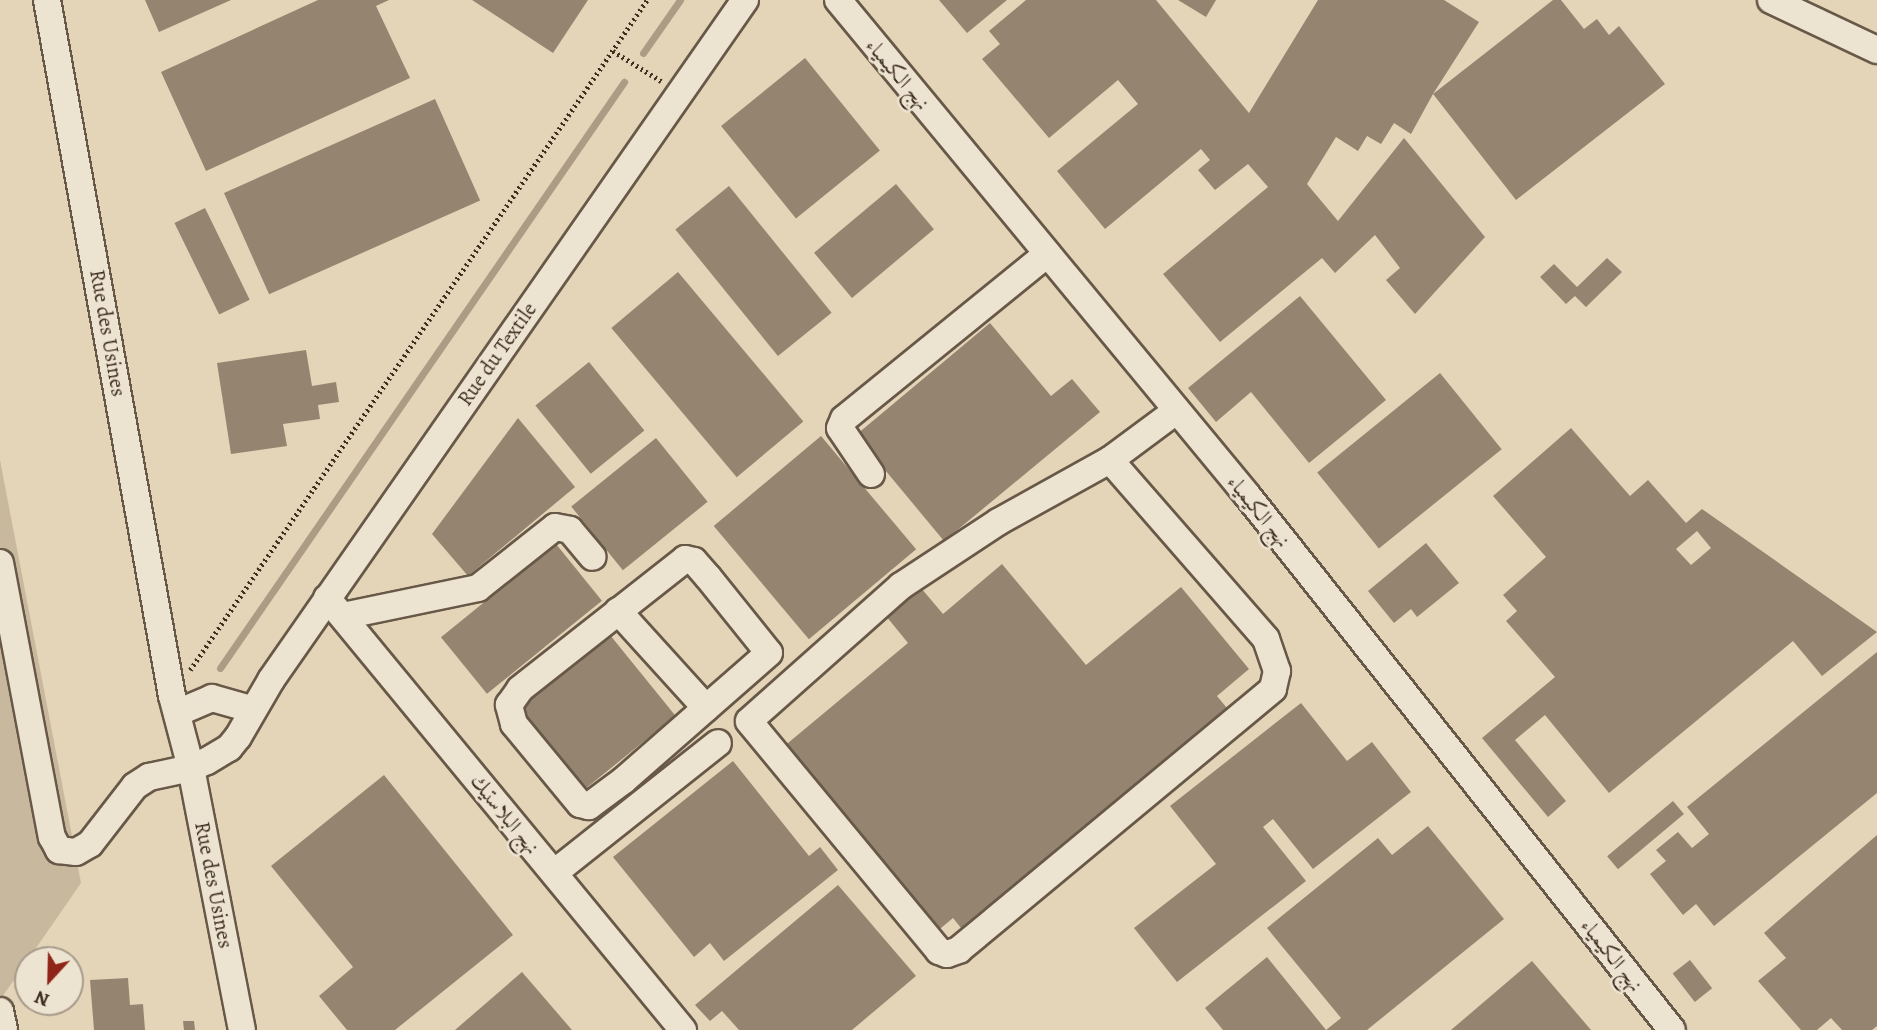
<!DOCTYPE html>
<meta charset="utf-8">
<style>
body{margin:0}
#map{position:relative;width:1877px;height:1030px;overflow:hidden;background:#e4d4b8;font-family:Alegreya,Amiri,serif}
div>[style]{position:absolute}
[style*='--x']{left:calc(var(--x)*1px);top:calc(var(--y)*1px);width:calc(var(--w)*1px);rotate:calc(var(--a)*1deg)}
.green>*{inset:0;background:#c8b89e}
.stream>*{height:7px;margin:-3.5px;padding:0 3.5px;transform-origin:3.5px;border-radius:3.5px;background:#ac9c85}
.building>*{inset:0;background:#958570;transform-origin:0 0}
.path>*{height:4.5px;margin-top:-2.25px;transform-origin:0;background:repeating-linear-gradient(90deg,#3f2f21 0 2px,transparent 0 5.5px)}
.roads{filter:drop-shadow(2px 0 #685847) drop-shadow(-2px 0 #685847) drop-shadow(0 2px #685847) drop-shadow(0 -2px #685847)}
.minor>*{height:26px;margin:-13px;padding:0 13px;transform-origin:13px;border-radius:13px;background:#ede3d1}
span{translate:-50% -50%;white-space:nowrap;text-align:center;line-height:1.15;-webkit-text-stroke:5px #ede3d1;paint-order:stroke}
.street-label{font-size:21px;color:#3f2f21}
.north{position:absolute;left:14px;top:946px;width:70px;height:70px;box-sizing:border-box;background:#ede3d1;border:2px solid #a79b8b;border-radius:50%;rotate:202deg;font-size:19px;font-weight:700;line-height:28px;text-align:center;color:#3f2f21}
.north::after{content:'';display:block;margin:auto;width:24px;height:32px;background:#8f2418;clip-path:polygon(50% 0,100% 100%,50% 72%,0 100%)}
</style>
<div id="map">
<div class="green">
<div style="clip-path:polygon(0 460px,81px 883px,0 1000px)"></div>
</div>
<div class="stream">
<div style="--x:643;--y:53;--w:65;--a:-55.1"></div>
<div style="--x:220;--y:668;--w:712;--a:-55.42"></div>
</div>
<div class="building">
<div style="clip-path:polygon(145px 0,231px 0,159px 32px)"></div>
<div style="clip-path:polygon(318px 0,389px 0,376px 6px,410px 78px,206px 171px,161px 72px)"></div>
<div style="clip-path:polygon(472px 0,588px 0,553px 53px)"></div>
<div style="clip-path:polygon(939px 0,1007px 0,967px 33px)"></div>
<div style="clip-path:polygon(1026px 0,1156px 0,1249px 113px,1318px 0,1444px 0,1479px 22px,1433px 94px,1553px 0,1561px 0,1584px 29px,1597px 19px,1609px 35px,1619px 26px,1665px 84px,1516px 200px,1433px 94px,1411px 134px,1394px 123px,1381px 144px,1367px 136px,1358px 151px,1336px 137px,1307px 184px,1338px 221px,1404px 138px,1485px 237px,1415px 314px,1386px 280px,1400px 268px,1375px 235px,1335px 273px,1322px 258px,1220px 342px,1163px 274px,1268px 187px,1248px 164px,1215px 190px,1198px 170px,1210px 160px,1201px 149px,1105px 229px,1057px 171px,1138px 104px,1118px 80px,1049px 138px,982px 59px,1000px 44px,989px 31px)"></div>
<div style="clip-path:polygon(1178px 0,1216px 0,1206px 17px)"></div>
<div style="left:805px;top:58px;width:119px;height:108px;rotate:51deg"></div>
<div style="left:435px;top:99px;width:111px;height:231px;rotate:66deg"></div>
<div style="left:896px;top:184px;width:59px;height:107px;rotate:50deg"></div>
<div style="left:729px;top:186px;width:163px;height:69px;rotate:51deg"></div>
<div style="left:205px;top:208px;width:102px;height:34px;rotate:64deg"></div>
<div style="clip-path:polygon(1607px 258px,1622px 272px,1586px 307px,1575px 296px,1566px 304px,1540px 277px,1554px 264px,1577px 287px)"></div>
<div style="left:678px;top:272px;width:195px;height:87px;rotate:50deg"></div>
<div style="clip-path:polygon(1300px 296px,1386px 400px,1309px 463px,1251px 392px,1216px 422px,1188px 388px)"></div>
<div style="clip-path:polygon(990px 323px,1051px 396px,1072px 379px,1100px 412px,944px 541px,856px 435px)"></div>
<div style="clip-path:polygon(306px 350px,312px 386px,336px 382px,339px 402px,318px 405px,320px 419px,283px 424px,287px 446px,231px 454px,217px 363px)"></div>
<div style="left:589px;top:362px;width:88px;height:69px;rotate:51deg"></div>
<div style="left:1440px;top:373px;width:98px;height:158px;rotate:51deg"></div>
<div style="clip-path:polygon(518px 418px,575px 487px,468px 576px,432px 534px)"></div>
<div style="clip-path:polygon(evenodd,1571px 428px,1630px 496px,1648px 480px,1686px 523px,1702px 509px,1877px 632px,1822px 676px,1793px 641px,1609px 793px,1545px 715px,1515px 740px,1566px 801px,1548px 817px,1482px 738px,1555px 677px,1506px 621px,1517px 611px,1503px 595px,1546px 557px,1493px 496px,1571px 428px,1697px 531px,1711px 548px,1691px 565px,1676px 549px,1697px 531px)"></div>
<div style="left:821px;top:436px;width:148px;height:140px;rotate:50deg"></div>
<div style="left:656px;top:438px;width:82px;height:109px;rotate:51deg"></div>
<div style="clip-path:polygon(1426px 543px,1459px 583px,1417px 617px,1411px 609px,1394px 623px,1368px 591px)"></div>
<div style="left:556px;top:544px;width:73px;height:148px;rotate:51deg"></div>
<div style="clip-path:polygon(1002px 564px,1086px 665px,1181px 587px,1249px 669px,1217px 696px,1231px 713px,965px 933px,953px 918px,935px 933px,782px 748px,908px 643px,886px 616px,921px 588px,943px 614px)"></div>
<div style="left:610px;top:635px;width:104px;height:120px;rotate:51deg"></div>
<div style="clip-path:polygon(1877px 652px,1877px 793px,1714px 926px,1696px 904px,1683px 915px,1650px 874px,1666px 861px,1656px 850px,1678px 832px,1692px 848px,1709px 834px,1687px 807px)"></div>
<div style="clip-path:polygon(1301px 703px,1347px 761px,1372px 742px,1411px 792px,1313px 869px,1273px 819px,1263px 827px,1306px 881px,1177px 982px,1134px 928px,1216px 864px,1170px 806px)"></div>
<div style="clip-path:polygon(733px 761px,809px 856px,820px 847px,838px 870px,724px 961px,710px 943px,694px 957px,613px 857px)"></div>
<div style="clip-path:polygon(384px 775px,513px 935px,395px 1030px,347px 1030px,319px 996px,353px 967px,271px 866px)"></div>
<div style="left:1673px;top:801px;width:17px;height:86px;rotate:50deg"></div>
<div style="clip-path:polygon(1428px 826px,1504px 919px,1367px 1030px,1223px 1030px,1205px 1008px,1267px 957px,1326px 1030px,1341px 1018px,1267px 928px,1378px 838px,1392px 855px)"></div>
<div style="clip-path:polygon(1877px 835px,1877px 1026px,1872px 1030px,1842px 1030px,1831px 1018px,1817px 1030px,1801px 1030px,1758px 981px,1786px 958px,1764px 933px)"></div>
<div style="clip-path:polygon(838px 885px,916px 976px,852px 1030px,739px 1030px,722px 1011px,710px 1021px,695px 1005px)"></div>
<div style="left:1690px;top:960px;width:36px;height:22px;rotate:52deg"></div>
<div style="clip-path:polygon(1532px 961px,1591px 1030px,1451px 1030px)"></div>
<div style="clip-path:polygon(522px 972px,572px 1030px,455px 1030px)"></div>
<div style="clip-path:polygon(128px 978px,130px 1005px,143px 1004px,145px 1030px,94px 1030px,90px 980px)"></div>
<div style="clip-path:polygon(183px 1021px,194px 1021px,195px 1030px,184px 1030px)"></div>
</div>
<div class="path">
<div style="--x:613;--y:51;--w:57;--a:32"></div>
<div style="--x:190;--y:670;--w:811;--a:-55.7"></div>
</div>
<div class="roads">
<div class="minor">
<div style="--x:47;--y:0;--w:707;--a:79.82"></div>
<div style="--x:172;--y:696;--w:74;--a:75.2"></div>
<div style="--x:191;--y:768;--w:267;--a:79"></div>
<div style="--x:838;--y:0;--w:642;--a:50.43"></div>
<div style="--x:1247;--y:495;--w:683;--a:51.54"></div>
<div style="--x:1771;--y:0;--w:117;--a:25.3"></div>
<div style="--x:1110;--y:460;--w:237;--a:48.9"></div>
<div style="--x:1266;--y:639;--w:34;--a:71"></div>
<div style="--x:1277;--y:671;--w:18;--a:103"></div>
<div style="--x:1273;--y:689;--w:408;--a:140.3"></div>
<div style="--x:959;--y:950;--w:13;--a:162"></div>
<div style="--x:947;--y:954;--w:9;--a:-159"></div>
<div style="--x:939;--y:951;--w:298;--a:-129.6"></div>
<div style="--x:749;--y:721;--w:203;--a:-41.6"></div>
<div style="--x:901;--y:586;--w:116;--a:-33.4"></div>
<div style="--x:998;--y:522;--w:128;--a:-29"></div>
<div style="--x:1110;--y:460;--w:82;--a:-36.6"></div>
<div style="--x:871;--y:474;--w:55;--a:-124"></div>
<div style="--x:840;--y:428;--w:10;--a:-66"></div>
<div style="--x:844;--y:419;--w:262;--a:-39.1"></div>
<div style="--x:685;--y:559;--w:9;--a:13"></div>
<div style="--x:694;--y:561;--w:21;--a:49"></div>
<div style="--x:708;--y:577;--w:97;--a:51.2"></div>
<div style="--x:769;--y:653;--w:193;--a:138.8"></div>
<div style="--x:624;--y:780;--w:44;--a:143.4"></div>
<div style="--x:589;--y:806;--w:9;--a:-167"></div>
<div style="--x:580;--y:804;--w:104;--a:-129.5"></div>
<div style="--x:514;--y:724;--w:20;--a:-105"></div>
<div style="--x:509;--y:705;--w:19;--a:-55"></div>
<div style="--x:520;--y:689;--w:210;--a:-38.2"></div>
<div style="--x:0;--y:563;--w:279;--a:79.3"></div>
<div style="--x:52;--y:837;--w:15;--a:62"></div>
<div style="--x:59;--y:850;--w:17;--a:7"></div>
<div style="--x:76;--y:852;--w:16;--a:-30"></div>
<div style="--x:90;--y:844;--w:73;--a:-52.2"></div>
<div style="--x:135;--y:786;--w:17;--a:-33"></div>
<div style="--x:149;--y:777;--w:43;--a:-12.1"></div>
<div style="--x:191;--y:768;--w:17;--a:-24"></div>
<div style="--x:207;--y:761;--w:26;--a:-31"></div>
<div style="--x:229;--y:748;--w:14;--a:-51"></div>
<div style="--x:238;--y:737;--w:66;--a:-59.9"></div>
<div style="--x:271;--y:680;--w:829;--a:-55.12"></div>
<div style="--x:327;--y:598;--w:560;--a:50.51"></div>
<div style="--x:618;--y:611;--w:131;--a:47.8"></div>
<div style="--x:343;--y:616;--w:138;--a:-11.7"></div>
<div style="--x:478;--y:588;--w:98;--a:-38.4"></div>
<div style="--x:555;--y:527;--w:15;--a:11"></div>
<div style="--x:570;--y:530;--w:35;--a:50"></div>
<div style="--x:177;--y:713;--w:38;--a:-23"></div>
<div style="--x:212;--y:698;--w:41;--a:15.8"></div>
<div style="--x:554;--y:873;--w:209;--a:-38.4"></div>
<div style="--x:0;--y:1011;--w:19;--a:78"></div>
</div>
</div>
<div class="street-label">
<span style="left:898px;top:74px;rotate:50deg">نهج الكيمياء</span>
<span style="left:108px;top:333px;rotate:80deg">Rue des Usines</span>
<span style="left:497px;top:354px;rotate:-55deg">Rue du Textile</span>
<span style="left:1259px;top:511px;rotate:51deg">نهج الكيمياء</span>
<span style="left:505px;top:814px;rotate:51deg">نهج البلاستيك</span>
<span style="left:214px;top:885px;rotate:79deg">Rue des Usines</span>
<span style="left:1612px;top:955px;rotate:52deg">نهج الكيمياء</span>
</div>
<div class="north">N</div>
</div>
